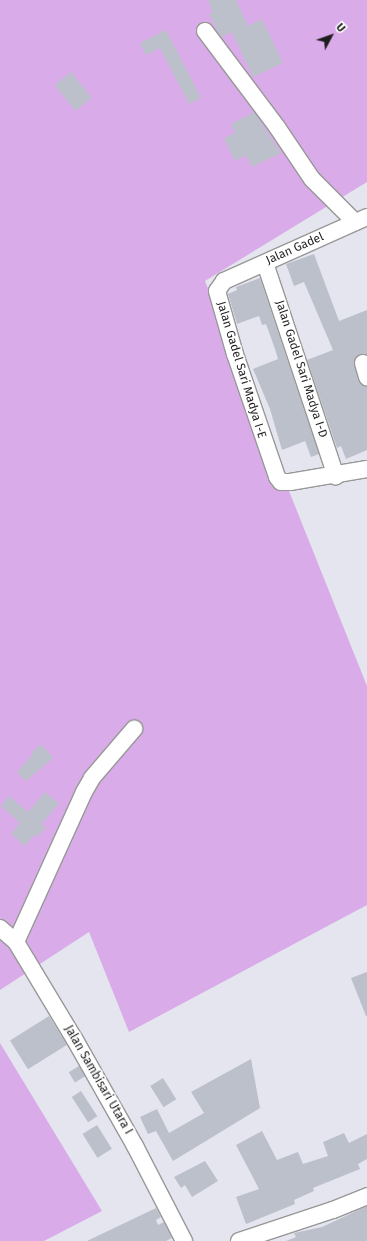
<!DOCTYPE html>
<style>
body{margin:0}
#map{position:relative;width:367px;height:1241px;overflow:hidden;background:#e4e5ef;font-family:"Fira Sans",sans-serif}
div>[style]{position:absolute}
[style*='--x']{left:calc(var(--x)*1px);top:calc(var(--y)*1px);width:calc(var(--w)*1px);rotate:calc(var(--a)*1deg)}
.grass>*{inset:0;background:#d9abe8}
.building>*{inset:0;background:#bbc0ca;transform-origin:0 0}
.roads{filter:drop-shadow(1px 0 #989898) drop-shadow(-1px 0 #989898) drop-shadow(0 1px #989898) drop-shadow(0 -1px #989898)}
.street>*{height:16px;margin:-8px;padding:0 8px;transform-origin:8px;border-radius:8px;background:#fff}
span{translate:-50% -50%;white-space:nowrap;text-align:center;line-height:1.15;-webkit-text-stroke:3px #fff;paint-order:stroke}
.street-label{font-size:12px;color:#1e1e1e}
.north{position:absolute;left:311px;top:16px;width:40px;height:40px;-webkit-text-stroke:3px #fff;paint-order:stroke;rotate:49deg;font-size:11px;font-weight:700;line-height:16px;text-align:center;color:#1e1e1e}
.north::after{content:'';display:block;margin:auto;width:14px;height:18px;background:#1e1e1e;clip-path:polygon(50% 0,100% 100%,50% 72%,0 100%)}
</style>
<div id="map">
<div class="grass">
<div style="clip-path:polygon(0 0,367px 0,367px 182px,205px 281px,367px 686px,367px 905px,129px 1032px,89px 932px,0 990px)"></div>
<div style="clip-path:polygon(0 1043px,102px 1211px,44px 1241px,0 1241px)"></div>
</div>
<div class="building">
<div style="clip-path:polygon(208px 0,236px 0,248px 26px,262px 19px,283px 63px,253px 77px,232px 32px,222px 37px,219px 34px,209px 14px,213px 12px)"></div>
<div style="clip-path:polygon(166px 30px,201px 98px,189px 104px,160px 48px,146px 55px,140px 43px)"></div>
<div style="left:71px;top:72px;width:33px;height:21px;rotate:51deg"></div>
<div style="clip-path:polygon(254px 112px,281px 153px,252px 167px,246px 155px,235px 161px,224px 138px,235px 133px,231px 124px)"></div>
<div style="clip-path:polygon(314px 254px,339px 321px,367px 310px,367px 355px,360px 354px,354px 361px,358px 380px,367px 386px,367px 450px,346px 459px,341px 446px,337px 448px,307px 360px,333px 350px,304px 282px,294px 286px,286px 264px)"></div>
<div style="clip-path:polygon(260px 278px,319px 454px,311px 457px,305px 441px,282px 450px,270px 409px,253px 369px,278px 359px,275px 349px,266px 324px,262px 325px,259px 316px,237px 324px,228px 294px,237px 290px,236px 287px)"></div>
<div style="clip-path:polygon(41px 744px,53px 758px,26px 781px,17px 772px,33px 754px,32px 752px)"></div>
<div style="clip-path:polygon(45px 792px,59px 804px,41px 824px,46px 828px,37px 837px,34px 835px,25px 846px,11px 834px,20px 823px,1px 806px,9px 796px,28px 812px)"></div>
<div style="clip-path:polygon(367px 972px,367px 1016px,366px 1016px,351px 978px)"></div>
<div style="left:49px;top:1016px;width:34px;height:46px;rotate:58deg"></div>
<div style="clip-path:polygon(251px 1059px,260px 1108px,173px 1161px,156px 1131px,148px 1134px,140px 1117px,157px 1109px,169px 1133px,204px 1113px,191px 1092px)"></div>
<div style="left:79px;top:1066px;width:12px;height:12px;rotate:59deg"></div>
<div style="left:163px;top:1078px;width:25px;height:15px;rotate:58deg"></div>
<div style="left:81px;top:1091px;width:30px;height:11px;rotate:57deg"></div>
<div style="left:97px;top:1125px;width:28px;height:17px;rotate:58deg"></div>
<div style="clip-path:polygon(262px 1131px,277px 1160px,298px 1152px,303px 1164px,328px 1156px,323px 1142px,344px 1133px,349px 1143px,367px 1134px,367px 1159px,358px 1164px,360px 1169px,313px 1188px,314px 1191px,294px 1200px,295px 1204px,246px 1224px,236px 1197px,259px 1189px,236px 1145px)"></div>
<div style="clip-path:polygon(205px 1161px,218px 1181px,192px 1197px,185px 1185px,181px 1188px,174px 1177px)"></div>
<div style="clip-path:polygon(367px 1206px,367px 1241px,286px 1241px,296px 1237px,294px 1233px,322px 1227px)"></div>
<div style="clip-path:polygon(156px 1208px,161px 1217px,156px 1220px,158px 1225px,164px 1222px,172px 1238px,166px 1241px,87px 1241px)"></div>
</div>
<div class="roads">
<div class="street">
<div style="--x:205;--y:31;--w:120;--a:53.1"></div>
<div style="--x:277;--y:127;--w:63;--a:56.1"></div>
<div style="--x:312;--y:179;--w:61;--a:45"></div>
<div style="--x:367;--y:217;--w:157;--a:155.9"></div>
<div style="--x:224;--y:281;--w:12;--a:125"></div>
<div style="--x:217;--y:291;--w:66;--a:74.1"></div>
<div style="--x:235;--y:354;--w:130;--a:71.1"></div>
<div style="--x:277;--y:477;--w:6;--a:51"></div>
<div style="--x:281;--y:482;--w:9;--a:0"></div>
<div style="--x:290;--y:482;--w:78;--a:-9.6"></div>
<div style="--x:265;--y:263;--w:225;--a:71.6"></div>
<div style="--x:363;--y:363;--w:15;--a:74"></div>
<div style="--x:0;--y:928;--w:21;--a:41"></div>
<div style="--x:16;--y:942;--w:114;--a:59"></div>
<div style="--x:75;--y:1040;--w:122;--a:60.5"></div>
<div style="--x:135;--y:1146;--w:107;--a:62.7"></div>
<div style="--x:16;--y:942;--w:165;--a:-65.6"></div>
<div style="--x:84;--y:792;--w:16;--a:-60"></div>
<div style="--x:92;--y:778;--w:65;--a:-49.4"></div>
<div style="--x:239;--y:1241;--w:99;--a:-18.3"></div>
<div style="--x:333;--y:1210;--w:37;--a:-22"></div>
</div>
</div>
<div class="street-label">
<span style="left:295px;top:249px;rotate:-24deg">Jalan Gadel</span>
<span style="left:301px;top:369px;rotate:72deg">Jalan Gadel Sari Madya I-D</span>
<span style="left:241px;top:370px;rotate:73deg">Jalan Gadel Sari Madya I-E</span>
<span style="left:98px;top:1080px;rotate:60deg">Jalan Sambisari Utara I</span>
</div>
<div class="north">U</div>
</div>
